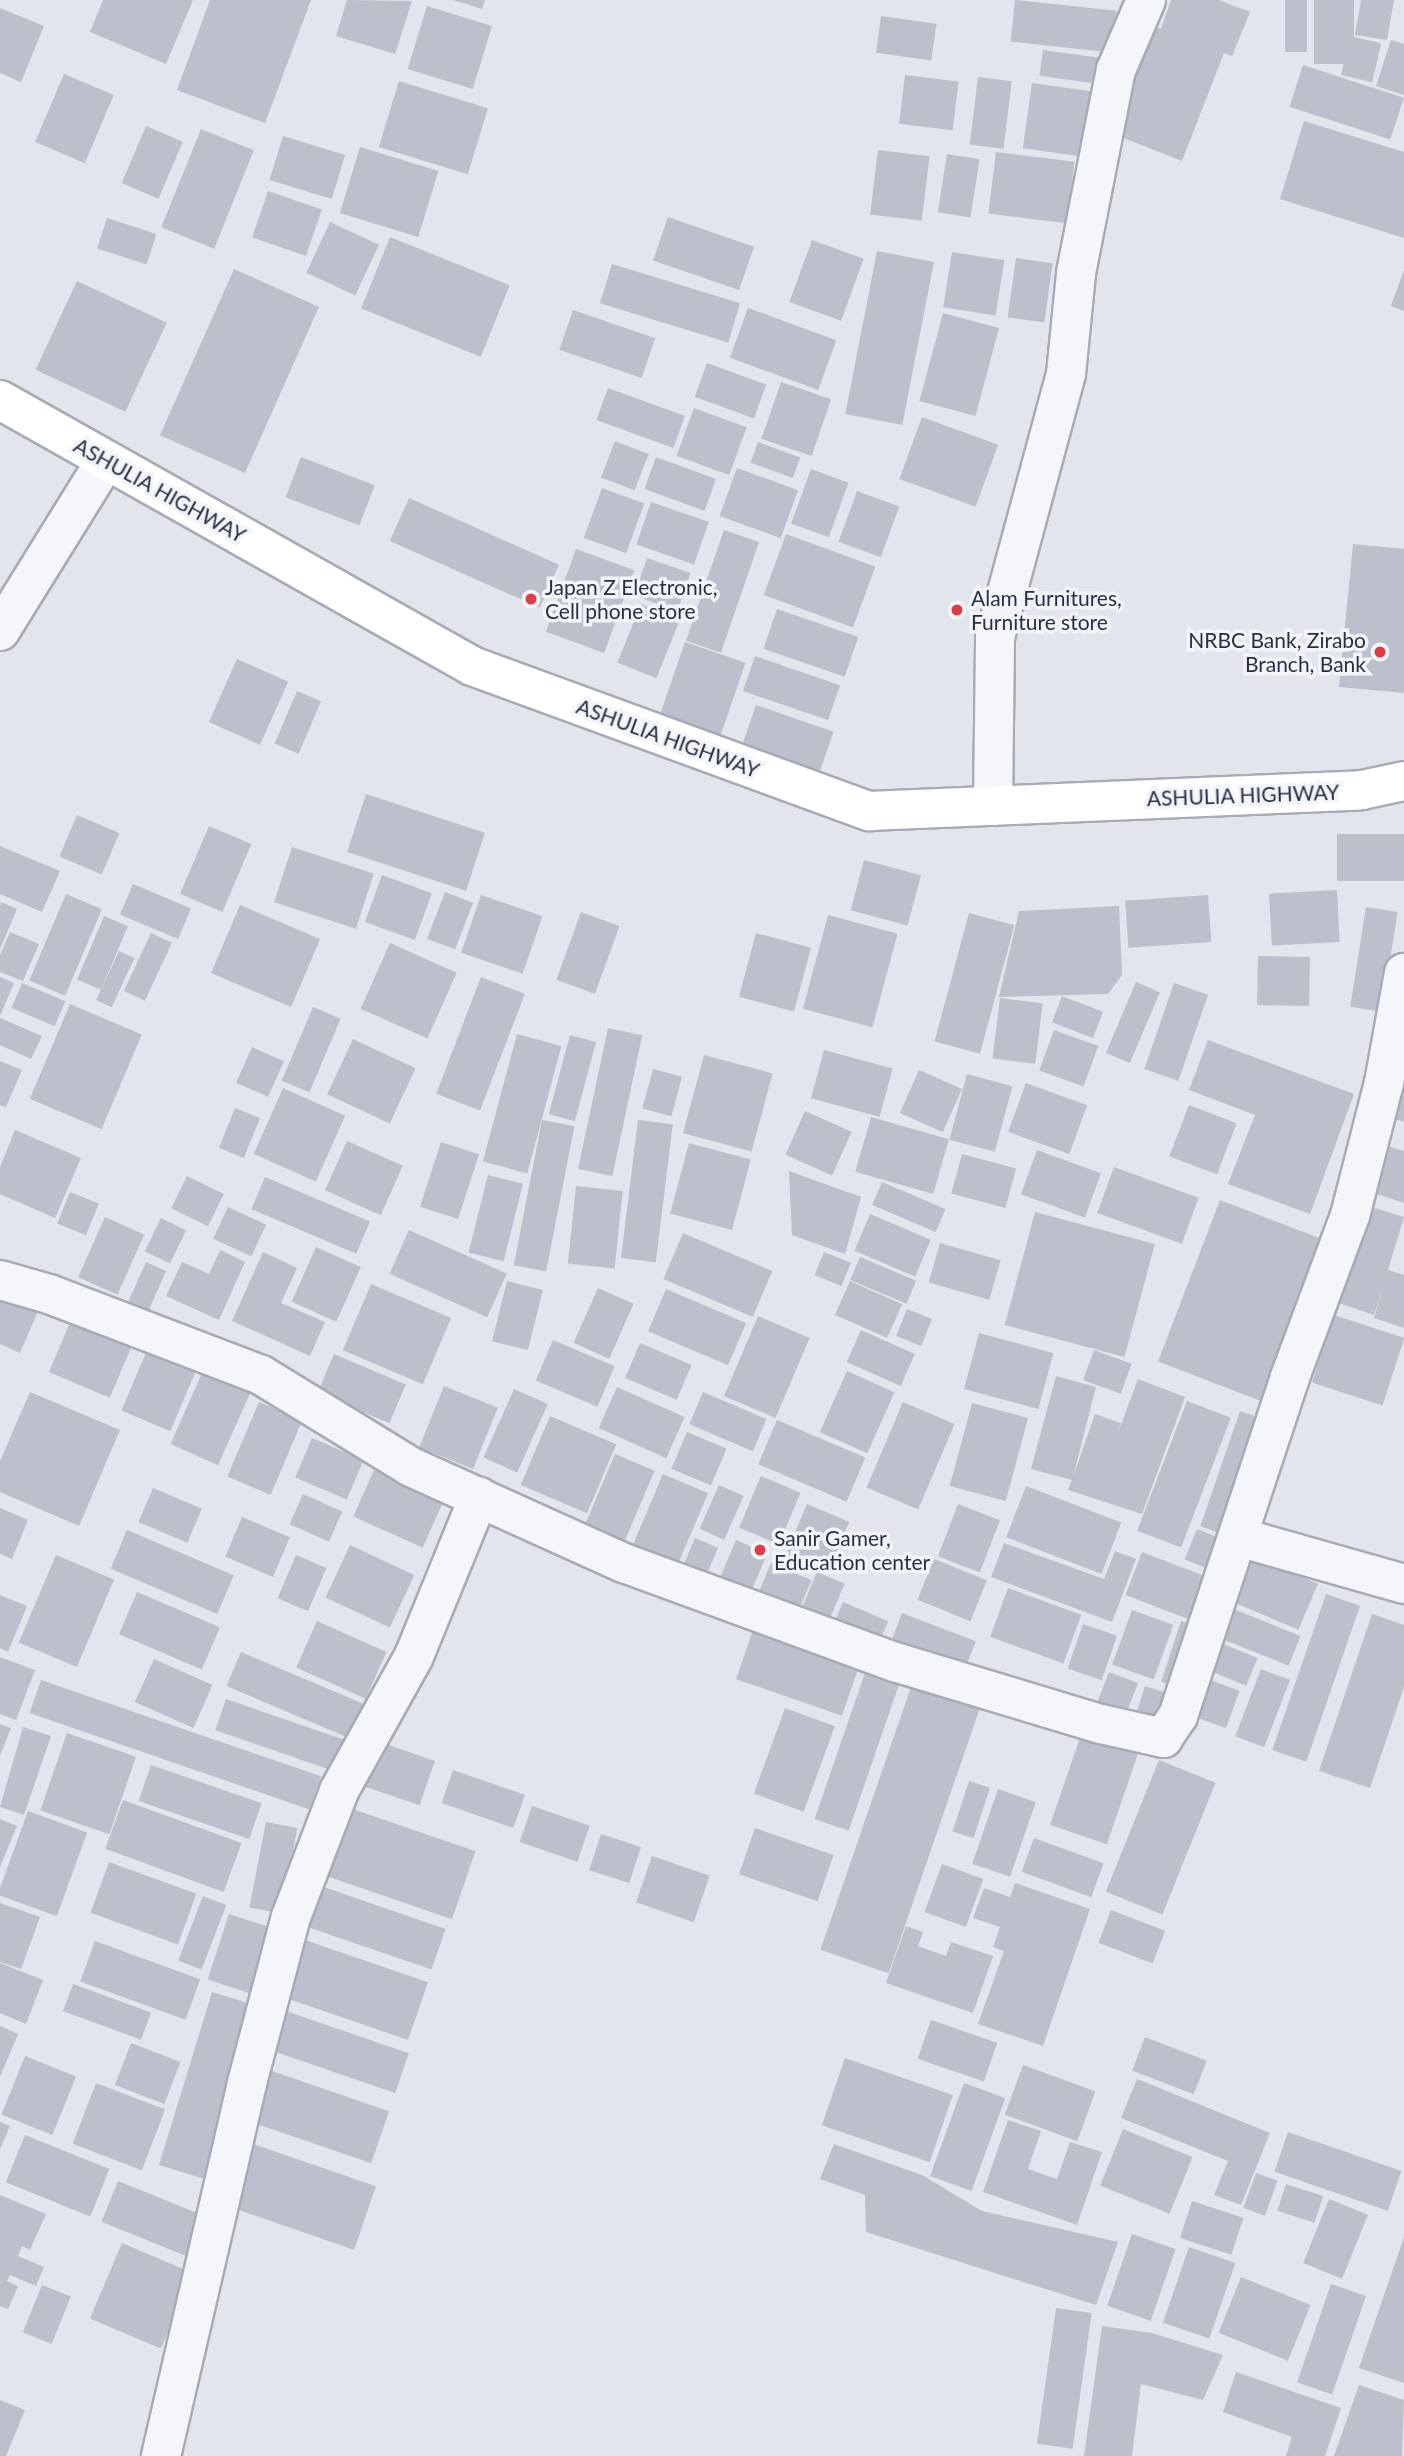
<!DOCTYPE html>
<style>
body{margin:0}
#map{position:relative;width:1404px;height:2456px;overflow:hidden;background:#e2e5eb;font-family:Lato,sans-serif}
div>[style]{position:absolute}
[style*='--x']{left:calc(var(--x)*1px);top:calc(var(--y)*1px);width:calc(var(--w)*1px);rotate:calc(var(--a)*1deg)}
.building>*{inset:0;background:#bbc0cc;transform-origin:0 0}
.roads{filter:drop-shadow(2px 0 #a6abb6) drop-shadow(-2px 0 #a6abb6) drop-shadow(0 2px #a6abb6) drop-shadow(0 -2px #a6abb6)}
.minor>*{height:38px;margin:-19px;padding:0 19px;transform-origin:19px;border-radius:19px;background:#f5f6f9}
.highway>*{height:38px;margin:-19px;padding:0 19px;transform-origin:19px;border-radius:19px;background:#fff}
.dots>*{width:19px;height:19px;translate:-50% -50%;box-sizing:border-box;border:4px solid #f2f4f8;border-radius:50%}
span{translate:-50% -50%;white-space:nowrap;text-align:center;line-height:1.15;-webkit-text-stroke:7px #f2f4f8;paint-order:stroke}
.street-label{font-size:21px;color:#283045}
.poi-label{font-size:21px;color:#283045}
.left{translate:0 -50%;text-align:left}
.right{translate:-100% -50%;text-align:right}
</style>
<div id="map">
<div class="building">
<div style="clip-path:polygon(103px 0,193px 0,166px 64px,90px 32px)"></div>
<div style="clip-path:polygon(210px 0,311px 0,265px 123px,177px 90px)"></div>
<div style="clip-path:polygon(347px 0,412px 1px,395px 54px,336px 36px)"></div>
<div style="clip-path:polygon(453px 0,485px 0,482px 9px)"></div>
<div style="left:1015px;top:0;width:102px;height:42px;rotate:6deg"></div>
<div style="clip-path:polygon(1171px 0,1219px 0,1250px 12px,1232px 56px,1224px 53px,1182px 161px,1108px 132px,1150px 25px,1161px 29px)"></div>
<div style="left:1285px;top:0;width:22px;height:52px"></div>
<div style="left:1314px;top:0;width:40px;height:64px"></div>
<div style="clip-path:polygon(1361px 0,1394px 0,1387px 40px,1355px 35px)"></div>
<div style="left:427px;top:6px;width:68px;height:66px;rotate:17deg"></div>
<div style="clip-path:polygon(0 8px,44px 26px,21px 82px,0 73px)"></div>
<div style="left:881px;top:16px;width:56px;height:37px;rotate:8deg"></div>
<div style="left:1350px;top:36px;width:32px;height:40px;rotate:13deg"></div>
<div style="clip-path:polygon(1391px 40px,1404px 44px,1404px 95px,1376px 86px)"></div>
<div style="left:1043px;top:50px;width:60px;height:26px;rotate:8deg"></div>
<div style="left:1303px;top:65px;width:106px;height:44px;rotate:18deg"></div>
<div style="left:64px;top:74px;width:54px;height:74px;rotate:23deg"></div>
<div style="left:905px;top:75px;width:54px;height:49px;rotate:7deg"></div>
<div style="left:978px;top:77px;width:34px;height:68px;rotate:7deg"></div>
<div style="left:399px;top:81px;width:93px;height:69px;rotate:17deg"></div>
<div style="left:1032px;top:83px;width:61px;height:66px;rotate:8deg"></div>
<div style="clip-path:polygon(1304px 121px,1404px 152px,1404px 238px,1280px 199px)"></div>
<div style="left:146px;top:126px;width:40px;height:62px;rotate:23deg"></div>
<div style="left:201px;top:129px;width:57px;height:106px;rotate:22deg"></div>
<div style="left:283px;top:136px;width:65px;height:46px;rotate:17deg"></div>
<div style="left:360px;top:147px;width:82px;height:69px;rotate:17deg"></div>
<div style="left:878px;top:150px;width:52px;height:65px;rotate:7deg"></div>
<div style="left:996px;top:152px;width:79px;height:62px;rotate:7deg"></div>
<div style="left:947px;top:154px;width:33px;height:59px;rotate:9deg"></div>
<div style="left:268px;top:191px;width:57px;height:49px;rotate:19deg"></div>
<div style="left:668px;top:217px;width:91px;height:46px;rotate:19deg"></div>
<div style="left:107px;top:218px;width:52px;height:32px;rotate:18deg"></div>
<div style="left:330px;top:222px;width:54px;height:56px;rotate:25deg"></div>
<div style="left:390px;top:237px;width:129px;height:77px;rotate:22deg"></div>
<div style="left:812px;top:240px;width:55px;height:66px;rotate:20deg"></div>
<div style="left:877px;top:251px;width:58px;height:166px;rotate:11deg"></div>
<div style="left:952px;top:252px;width:53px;height:56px;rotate:9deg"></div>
<div style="left:1016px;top:258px;width:37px;height:60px;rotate:8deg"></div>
<div style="left:612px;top:264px;width:134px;height:41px;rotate:17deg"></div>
<div style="left:234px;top:269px;width:93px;height:182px;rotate:24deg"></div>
<div style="clip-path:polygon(1404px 270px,1404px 311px,1391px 306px)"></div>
<div style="left:77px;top:281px;width:99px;height:98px;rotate:25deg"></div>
<div style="left:748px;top:308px;width:94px;height:53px;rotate:20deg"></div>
<div style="left:573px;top:310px;width:87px;height:42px;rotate:19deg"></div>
<div style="left:943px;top:313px;width:58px;height:91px;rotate:15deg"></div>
<div style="left:707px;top:363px;width:63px;height:36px;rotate:20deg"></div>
<div style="left:781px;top:382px;width:53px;height:60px;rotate:19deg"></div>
<div style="left:608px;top:388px;width:82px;height:34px;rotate:20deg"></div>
<div style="left:694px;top:408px;width:56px;height:51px;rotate:20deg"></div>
<div style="left:922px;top:417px;width:81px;height:66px;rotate:20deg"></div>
<div style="left:615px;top:441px;width:36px;height:39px;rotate:21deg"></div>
<div style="left:758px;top:442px;width:45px;height:22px;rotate:20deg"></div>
<div style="left:301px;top:457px;width:79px;height:43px;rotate:21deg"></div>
<div style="left:656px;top:457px;width:64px;height:34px;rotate:20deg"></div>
<div style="left:737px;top:468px;width:65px;height:51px;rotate:20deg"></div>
<div style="left:811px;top:469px;width:40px;height:58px;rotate:20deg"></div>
<div style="left:602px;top:488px;width:45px;height:53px;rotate:20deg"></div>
<div style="left:857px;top:491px;width:45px;height:54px;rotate:20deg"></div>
<div style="left:409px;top:498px;width:164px;height:47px;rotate:24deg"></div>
<div style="left:651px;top:502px;width:61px;height:45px;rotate:19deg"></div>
<div style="left:724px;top:530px;width:37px;height:117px;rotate:19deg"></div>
<div style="left:786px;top:534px;width:95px;height:65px;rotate:20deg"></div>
<div style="clip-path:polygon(1353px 544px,1404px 549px,1404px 693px,1339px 687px)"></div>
<div style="left:576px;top:549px;width:62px;height:88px;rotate:20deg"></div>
<div style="left:647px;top:558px;width:46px;height:40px;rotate:19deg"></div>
<div style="left:641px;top:604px;width:42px;height:63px;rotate:22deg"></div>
<div style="left:777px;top:609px;width:86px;height:42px;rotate:19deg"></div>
<div style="left:685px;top:642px;width:64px;height:79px;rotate:19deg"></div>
<div style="left:755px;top:656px;width:90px;height:37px;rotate:19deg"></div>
<div style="left:237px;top:659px;width:56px;height:69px;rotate:24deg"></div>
<div style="left:297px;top:691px;width:26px;height:57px;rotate:23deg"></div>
<div style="left:756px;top:705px;width:82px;height:42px;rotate:19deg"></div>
<div style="left:366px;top:794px;width:125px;height:61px;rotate:18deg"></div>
<div style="left:77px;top:815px;width:46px;height:45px;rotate:23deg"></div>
<div style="left:209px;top:826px;width:46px;height:74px;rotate:23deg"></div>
<div style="left:1404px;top:834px;width:47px;height:67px;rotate:90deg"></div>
<div style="clip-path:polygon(0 846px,60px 871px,42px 912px,0 894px)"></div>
<div style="left:292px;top:847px;width:86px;height:58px;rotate:18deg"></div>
<div style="left:864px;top:860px;width:59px;height:52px;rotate:15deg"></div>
<div style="left:382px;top:875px;width:53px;height:50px;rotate:20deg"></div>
<div style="left:133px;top:884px;width:63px;height:33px;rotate:23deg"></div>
<div style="left:1337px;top:890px;width:52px;height:68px;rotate:87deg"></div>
<div style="left:445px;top:892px;width:30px;height:50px;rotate:21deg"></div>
<div style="left:66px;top:894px;width:39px;height:94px;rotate:23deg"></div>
<div style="left:481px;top:895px;width:65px;height:61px;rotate:19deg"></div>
<div style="left:1208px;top:895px;width:47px;height:83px;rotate:86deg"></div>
<div style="clip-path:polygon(1px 902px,17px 909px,0 949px,0 905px)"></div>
<div style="left:240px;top:905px;width:87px;height:74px;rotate:23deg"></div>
<div style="clip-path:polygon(1119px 906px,1122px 975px,1108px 994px,999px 997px,1019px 911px)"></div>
<div style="left:1366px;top:907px;width:32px;height:101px;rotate:9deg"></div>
<div style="left:581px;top:912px;width:41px;height:72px;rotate:20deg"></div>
<div style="left:969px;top:913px;width:47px;height:133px;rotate:15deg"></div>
<div style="left:828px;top:915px;width:72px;height:97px;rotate:15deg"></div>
<div style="left:104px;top:916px;width:26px;height:69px;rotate:23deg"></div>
<div style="clip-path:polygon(10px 932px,39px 944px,23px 981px,0 972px,0 955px)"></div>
<div style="left:151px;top:933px;width:23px;height:64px;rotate:25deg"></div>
<div style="left:756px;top:933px;width:57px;height:66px;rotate:15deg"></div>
<div style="left:390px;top:943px;width:73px;height:72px;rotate:24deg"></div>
<div style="left:119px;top:951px;width:17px;height:54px;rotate:25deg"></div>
<div style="left:1258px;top:956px;width:52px;height:49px;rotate:1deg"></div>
<div style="clip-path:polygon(0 977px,14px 983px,0 1016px)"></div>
<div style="left:481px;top:977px;width:47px;height:125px;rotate:21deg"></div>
<div style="left:1136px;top:982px;width:26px;height:77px;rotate:23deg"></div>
<div style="left:22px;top:983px;width:47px;height:27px;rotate:23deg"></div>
<div style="left:1174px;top:983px;width:36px;height:91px;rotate:19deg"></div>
<div style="left:1062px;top:996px;width:44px;height:28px;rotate:21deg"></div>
<div style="left:1000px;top:998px;width:43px;height:61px;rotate:7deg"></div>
<div style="left:70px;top:1004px;width:78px;height:103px;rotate:23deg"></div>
<div style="left:313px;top:1007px;width:30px;height:80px;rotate:23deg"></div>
<div style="clip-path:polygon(0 1018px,42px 1036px,31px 1059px,0 1045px)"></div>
<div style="left:608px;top:1028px;width:35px;height:144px;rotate:12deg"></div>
<div style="left:1054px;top:1030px;width:47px;height:43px;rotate:20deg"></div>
<div style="left:517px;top:1034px;width:46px;height:132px;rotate:15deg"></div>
<div style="left:570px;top:1035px;width:27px;height:82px;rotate:15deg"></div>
<div style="left:353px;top:1039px;width:69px;height:61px;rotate:25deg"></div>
<div style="clip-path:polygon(1208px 1040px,1354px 1094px,1310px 1214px,1228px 1184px,1255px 1115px,1189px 1090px)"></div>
<div style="left:252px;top:1047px;width:35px;height:39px;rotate:24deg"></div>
<div style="left:824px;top:1050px;width:71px;height:50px;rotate:15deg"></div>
<div style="left:704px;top:1055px;width:71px;height:81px;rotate:15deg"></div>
<div style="clip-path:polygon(0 1061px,22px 1070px,6px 1107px,0 1105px)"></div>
<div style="left:653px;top:1069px;width:30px;height:41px;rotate:15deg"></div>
<div style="left:919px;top:1070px;width:47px;height:47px;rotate:24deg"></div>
<div style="left:967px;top:1074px;width:47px;height:68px;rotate:15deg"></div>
<div style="left:1026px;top:1083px;width:65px;height:52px;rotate:20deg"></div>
<div style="left:283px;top:1088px;width:68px;height:72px;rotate:24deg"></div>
<div style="clip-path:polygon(1404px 1090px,1404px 1122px,1394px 1119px)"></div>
<div style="left:1189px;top:1105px;width:51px;height:55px;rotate:21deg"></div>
<div style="left:235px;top:1108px;width:27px;height:43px;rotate:22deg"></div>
<div style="left:805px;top:1111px;width:51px;height:48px;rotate:24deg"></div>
<div style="left:871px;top:1117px;width:81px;height:57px;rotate:16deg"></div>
<div style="left:542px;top:1120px;width:33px;height:148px;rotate:11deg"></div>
<div style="left:638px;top:1120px;width:35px;height:139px;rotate:7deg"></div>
<div style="clip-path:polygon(15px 1130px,81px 1158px,55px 1218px,0 1194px,0 1167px)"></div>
<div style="left:347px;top:1141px;width:61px;height:54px;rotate:24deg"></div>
<div style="left:441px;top:1142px;width:40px;height:68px;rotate:18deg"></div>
<div style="left:689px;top:1143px;width:64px;height:73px;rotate:15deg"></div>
<div style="clip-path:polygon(1390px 1147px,1404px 1151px,1404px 1203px,1374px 1193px)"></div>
<div style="left:1037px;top:1150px;width:68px;height:47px;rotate:20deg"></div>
<div style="left:962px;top:1154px;width:56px;height:41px;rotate:15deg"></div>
<div style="left:1114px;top:1167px;width:90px;height:49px;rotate:20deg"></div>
<div style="clip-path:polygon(789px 1171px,861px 1197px,845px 1254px,792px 1235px)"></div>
<div style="left:488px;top:1175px;width:36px;height:80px;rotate:14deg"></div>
<div style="left:187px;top:1176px;width:41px;height:36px;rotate:26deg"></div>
<div style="left:265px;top:1177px;width:114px;height:35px;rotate:23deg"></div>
<div style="left:882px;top:1182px;width:69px;height:25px;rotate:23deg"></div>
<div style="left:576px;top:1186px;width:47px;height:78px;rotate:6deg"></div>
<div style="left:70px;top:1192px;width:31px;height:34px;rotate:22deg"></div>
<div style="left:1220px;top:1200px;width:111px;height:173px;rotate:21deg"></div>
<div style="clip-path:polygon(1368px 1206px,1404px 1217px,1388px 1270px,1404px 1275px,1404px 1328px,1374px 1318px,1384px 1285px,1374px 1315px,1336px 1302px)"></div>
<div style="left:228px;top:1207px;width:42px;height:35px;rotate:25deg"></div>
<div style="left:1035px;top:1212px;width:124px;height:117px;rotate:15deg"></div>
<div style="left:870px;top:1214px;width:66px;height:40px;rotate:23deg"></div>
<div style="left:105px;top:1217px;width:43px;height:66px;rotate:24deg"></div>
<div style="left:161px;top:1218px;width:28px;height:37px;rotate:26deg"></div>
<div style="left:409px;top:1230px;width:107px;height:48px;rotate:24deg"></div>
<div style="left:683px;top:1233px;width:97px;height:50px;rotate:23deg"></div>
<div style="left:940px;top:1243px;width:63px;height:41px;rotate:16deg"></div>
<div style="left:316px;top:1247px;width:49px;height:60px;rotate:24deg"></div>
<div style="clip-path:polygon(220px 1250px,245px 1262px,219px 1320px,166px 1296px,182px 1262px,209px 1274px)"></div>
<div style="clip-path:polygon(263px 1252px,297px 1268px,281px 1303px,325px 1322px,310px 1356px,232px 1321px)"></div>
<div style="left:824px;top:1252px;width:29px;height:25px;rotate:22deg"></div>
<div style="left:860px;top:1257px;width:61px;height:25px;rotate:23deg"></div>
<div style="left:146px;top:1262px;width:22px;height:57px;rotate:24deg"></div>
<div style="left:507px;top:1281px;width:37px;height:62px;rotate:14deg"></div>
<div style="left:850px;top:1281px;width:57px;height:37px;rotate:24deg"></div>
<div style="left:371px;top:1284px;width:87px;height:72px;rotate:23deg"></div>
<div style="left:598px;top:1288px;width:39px;height:60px;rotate:24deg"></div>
<div style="left:666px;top:1289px;width:87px;height:46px;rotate:23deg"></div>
<div style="clip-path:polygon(0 1296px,38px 1311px,20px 1353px,0 1344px)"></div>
<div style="left:907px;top:1309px;width:27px;height:29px;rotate:22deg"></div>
<div style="left:74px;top:1313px;width:66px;height:64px;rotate:23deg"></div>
<div style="left:1334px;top:1315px;width:74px;height:71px;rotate:18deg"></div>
<div style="left:758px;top:1316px;width:56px;height:87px;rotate:23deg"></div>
<div style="left:861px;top:1330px;width:59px;height:35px;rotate:24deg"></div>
<div style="left:979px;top:1333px;width:77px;height:58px;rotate:15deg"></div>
<div style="left:553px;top:1340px;width:67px;height:44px;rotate:23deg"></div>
<div style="left:640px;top:1343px;width:56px;height:38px;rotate:23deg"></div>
<div style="left:148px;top:1348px;width:53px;height:68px;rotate:23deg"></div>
<div style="left:1094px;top:1350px;width:40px;height:32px;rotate:20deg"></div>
<div style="left:334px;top:1354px;width:78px;height:42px;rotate:23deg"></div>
<div style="left:203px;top:1371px;width:52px;height:80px;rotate:24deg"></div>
<div style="left:847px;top:1371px;width:52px;height:67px;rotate:24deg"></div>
<div style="clip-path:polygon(1056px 1376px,1096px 1387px,1073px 1477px,1095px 1414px,1121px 1423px,1117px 1435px,1138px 1379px,1185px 1397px,1142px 1514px,1068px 1490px,1072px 1480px,1031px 1469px)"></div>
<div style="left:444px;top:1386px;width:58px;height:66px;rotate:22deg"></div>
<div style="left:617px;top:1387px;width:74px;height:45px;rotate:24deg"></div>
<div style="left:514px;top:1389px;width:37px;height:75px;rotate:24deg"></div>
<div style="clip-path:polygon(30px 1392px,120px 1430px,79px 1526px,0 1492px,0 1461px)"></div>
<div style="left:703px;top:1392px;width:69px;height:35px;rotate:23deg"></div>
<div style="left:1187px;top:1401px;width:47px;height:139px;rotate:21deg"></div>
<div style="left:259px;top:1402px;width:47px;height:81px;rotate:23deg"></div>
<div style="left:903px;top:1402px;width:56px;height:93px;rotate:23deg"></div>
<div style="left:972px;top:1403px;width:58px;height:86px;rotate:15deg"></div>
<div style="left:1240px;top:1411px;width:24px;height:122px;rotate:19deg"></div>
<div style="left:550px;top:1416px;width:72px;height:75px;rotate:23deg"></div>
<div style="left:777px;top:1420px;width:96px;height:48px;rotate:23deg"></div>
<div style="left:687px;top:1432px;width:43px;height:40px;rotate:23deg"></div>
<div style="left:312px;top:1438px;width:56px;height:43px;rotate:23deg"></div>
<div style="left:615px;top:1454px;width:43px;height:80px;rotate:23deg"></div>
<div style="left:374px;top:1470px;width:76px;height:51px;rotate:24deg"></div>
<div style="left:663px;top:1474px;width:49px;height:80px;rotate:23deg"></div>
<div style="left:761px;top:1476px;width:43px;height:56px;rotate:23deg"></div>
<div style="left:719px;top:1485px;width:27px;height:48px;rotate:24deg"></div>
<div style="left:1026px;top:1486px;width:102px;height:55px;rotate:21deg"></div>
<div style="left:153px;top:1488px;width:53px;height:37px;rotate:23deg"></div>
<div style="left:303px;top:1494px;width:43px;height:33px;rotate:24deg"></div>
<div style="left:807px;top:1504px;width:46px;height:56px;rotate:23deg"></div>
<div style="left:958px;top:1504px;width:45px;height:56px;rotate:21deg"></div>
<div style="clip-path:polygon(0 1508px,28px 1520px,12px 1559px,0 1554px)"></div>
<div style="left:242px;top:1517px;width:52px;height:43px;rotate:23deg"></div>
<div style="left:1197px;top:1529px;width:32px;height:33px;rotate:22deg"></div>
<div style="left:127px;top:1530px;width:116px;height:42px;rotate:23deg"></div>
<div style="left:695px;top:1538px;width:25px;height:40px;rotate:23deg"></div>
<div style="left:736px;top:1540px;width:34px;height:47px;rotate:23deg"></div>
<div style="clip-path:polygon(1004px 1543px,1104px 1579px,1115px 1551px,1136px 1559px,1112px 1622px,991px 1577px)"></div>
<div style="left:350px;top:1545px;width:71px;height:58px;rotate:25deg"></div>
<div style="left:1142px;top:1552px;width:76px;height:46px;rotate:21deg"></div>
<div style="left:1248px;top:1554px;width:76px;height:50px;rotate:23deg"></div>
<div style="left:56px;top:1555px;width:63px;height:95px;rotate:23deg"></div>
<div style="left:296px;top:1555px;width:33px;height:47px;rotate:23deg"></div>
<div style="left:934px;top:1559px;width:57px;height:44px;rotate:22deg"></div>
<div style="left:771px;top:1563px;width:44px;height:47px;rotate:23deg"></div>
<div style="left:817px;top:1572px;width:30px;height:42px;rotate:23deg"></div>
<div style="left:1008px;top:1588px;width:78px;height:52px;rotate:20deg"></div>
<div style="left:137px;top:1592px;width:90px;height:46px;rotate:23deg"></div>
<div style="left:1326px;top:1594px;width:36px;height:165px;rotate:19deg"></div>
<div style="clip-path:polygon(0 1595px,27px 1606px,8px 1652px,0 1648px)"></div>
<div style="left:843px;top:1602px;width:49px;height:32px;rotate:23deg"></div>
<div style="left:1231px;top:1608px;width:75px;height:32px;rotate:22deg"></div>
<div style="left:1132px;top:1610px;width:44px;height:58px;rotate:20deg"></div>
<div style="left:902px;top:1613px;width:79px;height:35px;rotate:21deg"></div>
<div style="clip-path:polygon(1372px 1614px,1404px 1625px,1404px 1687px,1370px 1788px,1319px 1771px)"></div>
<div style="left:317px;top:1621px;width:76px;height:51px;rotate:24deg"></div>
<div style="left:1181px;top:1621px;width:22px;height:64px;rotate:18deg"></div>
<div style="left:1083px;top:1624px;width:36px;height:47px;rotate:19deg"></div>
<div style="left:753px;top:1630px;width:112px;height:52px;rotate:19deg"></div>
<div style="left:1213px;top:1640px;width:48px;height:30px;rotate:22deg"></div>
<div style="left:241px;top:1652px;width:134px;height:37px;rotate:23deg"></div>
<div style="clip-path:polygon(0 1657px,35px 1670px,16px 1720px,0 1714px)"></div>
<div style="left:154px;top:1659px;width:64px;height:47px;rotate:24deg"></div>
<div style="left:868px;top:1664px;width:36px;height:164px;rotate:19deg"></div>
<div style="left:1261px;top:1669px;width:31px;height:72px;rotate:21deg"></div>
<div style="left:1109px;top:1672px;width:31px;height:32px;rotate:21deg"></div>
<div style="left:1202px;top:1677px;width:40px;height:40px;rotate:20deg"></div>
<div style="left:41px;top:1680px;width:296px;height:35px;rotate:19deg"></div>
<div style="left:912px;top:1684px;width:72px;height:281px;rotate:19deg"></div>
<div style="left:1145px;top:1686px;width:35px;height:30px;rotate:18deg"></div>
<div style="left:226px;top:1699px;width:126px;height:33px;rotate:19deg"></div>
<div style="left:785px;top:1708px;width:53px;height:91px;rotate:20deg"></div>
<div style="clip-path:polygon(0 1724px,11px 1728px,0 1756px)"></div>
<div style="clip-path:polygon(23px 1727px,51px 1736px,24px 1815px,0 1807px)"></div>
<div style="left:1082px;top:1732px;width:60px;height:98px;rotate:19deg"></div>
<div style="left:67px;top:1733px;width:73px;height:82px;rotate:19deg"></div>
<div style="left:380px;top:1742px;width:58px;height:47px;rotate:19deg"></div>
<div style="left:1159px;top:1760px;width:61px;height:142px;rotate:22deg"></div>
<div style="left:151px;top:1765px;width:117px;height:38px;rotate:19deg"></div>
<div style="left:453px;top:1770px;width:76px;height:35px;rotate:19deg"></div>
<div style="left:969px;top:1781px;width:22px;height:53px;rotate:18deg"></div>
<div style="left:998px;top:1789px;width:40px;height:79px;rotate:19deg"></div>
<div style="left:123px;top:1800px;width:126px;height:52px;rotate:20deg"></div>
<div style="left:344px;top:1806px;width:139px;height:72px;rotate:19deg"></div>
<div style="left:532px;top:1806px;width:61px;height:38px;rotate:19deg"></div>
<div style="left:28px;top:1811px;width:63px;height:89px;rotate:20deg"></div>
<div style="clip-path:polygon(0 1819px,17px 1826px,0 1867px)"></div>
<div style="left:266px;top:1822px;width:32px;height:87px;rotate:11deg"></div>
<div style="left:755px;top:1828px;width:83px;height:49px;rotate:19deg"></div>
<div style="left:601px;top:1834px;width:42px;height:38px;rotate:18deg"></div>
<div style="left:1034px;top:1838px;width:74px;height:36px;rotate:20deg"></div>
<div style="left:652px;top:1856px;width:61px;height:49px;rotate:19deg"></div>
<div style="left:109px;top:1862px;width:93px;height:54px;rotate:20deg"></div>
<div style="left:942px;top:1864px;width:44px;height:51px;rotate:20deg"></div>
<div style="clip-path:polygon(1015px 1883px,1090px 1909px,1043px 2046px,978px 2024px,1004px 1951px,993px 1947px,1000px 1927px,973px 1918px,984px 1888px,1010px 1897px)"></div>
<div style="left:315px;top:1884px;width:138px;height:43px;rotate:19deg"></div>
<div style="left:203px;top:1896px;width:25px;height:69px;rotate:21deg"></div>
<div style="clip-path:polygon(0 1903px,40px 1917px,21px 1969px,0 1962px)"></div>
<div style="left:1111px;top:1910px;width:58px;height:35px;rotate:21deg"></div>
<div style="left:229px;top:1914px;width:49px;height:69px;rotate:18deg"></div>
<div style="clip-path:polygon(906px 1926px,923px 1932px,918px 1946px,946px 1956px,951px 1942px,993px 1956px,973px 2013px,886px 1983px)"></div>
<div style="left:305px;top:1940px;width:130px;height:61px;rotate:19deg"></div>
<div style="left:95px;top:1941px;width:112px;height:43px;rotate:20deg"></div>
<div style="clip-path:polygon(0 1963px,43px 1980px,26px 2024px,0 2013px)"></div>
<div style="left:73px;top:1984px;width:83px;height:29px;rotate:20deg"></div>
<div style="left:212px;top:1992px;width:49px;height:181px;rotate:17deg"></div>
<div style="left:283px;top:2010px;width:133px;height:42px;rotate:19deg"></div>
<div style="left:931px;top:2020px;width:70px;height:41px;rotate:19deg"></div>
<div style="clip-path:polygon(0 2026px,18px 2034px,0 2077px)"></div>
<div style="left:1145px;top:2037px;width:66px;height:36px;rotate:21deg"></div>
<div style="left:131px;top:2043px;width:53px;height:45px;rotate:21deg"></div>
<div style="left:25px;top:2056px;width:55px;height:63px;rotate:22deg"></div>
<div style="left:845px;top:2058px;width:114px;height:71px;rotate:19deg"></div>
<div style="left:1023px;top:2065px;width:77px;height:53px;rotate:20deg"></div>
<div style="left:269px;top:2070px;width:127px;height:55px;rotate:19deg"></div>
<div style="clip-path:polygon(1137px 2079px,1270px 2133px,1241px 2205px,1214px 2195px,1228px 2161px,1121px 2118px)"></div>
<div style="left:96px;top:2083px;width:74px;height:65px;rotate:21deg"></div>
<div style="left:964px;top:2083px;width:44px;height:99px;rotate:20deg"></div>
<div style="clip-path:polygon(1008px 2120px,1041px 2131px,1028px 2169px,1057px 2179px,1070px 2142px,1102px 2152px,1077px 2225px,983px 2192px)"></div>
<div style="clip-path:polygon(0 2122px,10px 2126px,0 2149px)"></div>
<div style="left:1123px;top:2129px;width:75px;height:61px;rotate:22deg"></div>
<div style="left:1288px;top:2132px;width:120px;height:42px;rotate:19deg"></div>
<div style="left:25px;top:2135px;width:91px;height:51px;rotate:22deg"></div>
<div style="left:253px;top:2144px;width:130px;height:67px;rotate:19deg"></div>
<div style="clip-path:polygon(834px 2144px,922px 2175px,982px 2211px,1118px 2242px,1096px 2305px,866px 2232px,865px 2195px,820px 2179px)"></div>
<div style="left:1256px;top:2173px;width:23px;height:37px;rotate:20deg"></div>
<div style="left:118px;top:2181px;width:98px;height:44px;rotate:22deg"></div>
<div style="left:1286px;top:2184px;width:39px;height:28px;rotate:18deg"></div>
<div style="clip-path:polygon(0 2195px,46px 2214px,30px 2250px,22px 2246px,18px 2256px,44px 2267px,36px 2286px,10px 2275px,7px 2281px,18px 2286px,8px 2309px,0 2306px)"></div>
<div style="left:1329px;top:2199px;width:42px;height:69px;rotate:22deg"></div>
<div style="left:1192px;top:2201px;width:54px;height:39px;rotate:18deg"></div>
<div style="left:1132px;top:2234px;width:46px;height:76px;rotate:19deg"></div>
<div style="clip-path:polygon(1404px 2237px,1404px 2383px,1359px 2368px)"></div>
<div style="left:122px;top:2243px;width:77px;height:82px;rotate:23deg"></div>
<div style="left:1189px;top:2247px;width:49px;height:80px;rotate:19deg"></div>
<div style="left:1241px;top:2277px;width:75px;height:60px;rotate:22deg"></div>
<div style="left:1331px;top:2284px;width:37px;height:104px;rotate:19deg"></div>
<div style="left:42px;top:2285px;width:31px;height:51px;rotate:22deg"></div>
<div style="left:1056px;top:2308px;width:36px;height:137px;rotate:8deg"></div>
<div style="clip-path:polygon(1102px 2326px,1152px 2333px,1223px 2355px,1203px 2400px,1141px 2384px,1132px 2456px,1084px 2456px)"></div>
<div style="clip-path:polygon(1236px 2372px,1341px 2408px,1325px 2456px,1286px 2456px,1292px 2437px,1223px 2412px)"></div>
<div style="clip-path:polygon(1359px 2385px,1404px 2400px,1402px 2456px,1334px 2456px)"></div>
<div style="clip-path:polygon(0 2400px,25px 2410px,6px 2456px,0 2456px)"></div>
</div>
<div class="roads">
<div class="minor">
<div style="--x:0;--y:631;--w:201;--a:-58.2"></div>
<div style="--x:993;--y:806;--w:169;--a:-89.3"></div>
<div style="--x:995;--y:637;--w:272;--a:-74.9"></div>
<div style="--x:1066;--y:374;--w:101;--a:-84.3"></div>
<div style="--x:1076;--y:273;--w:207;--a:-78.9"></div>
<div style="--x:1116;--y:70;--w:76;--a:-66.8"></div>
<div style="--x:0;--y:1280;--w:51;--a:15.9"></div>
<div style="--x:49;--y:1294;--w:227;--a:20.9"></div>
<div style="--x:261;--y:1375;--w:176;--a:31.5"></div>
<div style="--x:411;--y:1467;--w:234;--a:24.3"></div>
<div style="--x:624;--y:1563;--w:289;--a:20.1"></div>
<div style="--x:895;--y:1662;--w:215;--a:16.8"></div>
<div style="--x:1101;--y:1724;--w:64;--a:12.7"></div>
<div style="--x:1163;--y:1738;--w:27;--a:-56"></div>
<div style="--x:1178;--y:1716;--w:357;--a:-71.7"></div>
<div style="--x:1290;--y:1377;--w:172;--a:-69.6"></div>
<div style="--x:1350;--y:1216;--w:137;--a:-75.7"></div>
<div style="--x:1384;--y:1083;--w:112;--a:-79.7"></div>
<div style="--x:1238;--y:1537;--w:173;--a:15.8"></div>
<div style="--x:161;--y:2456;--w:383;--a:-77"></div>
<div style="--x:247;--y:2083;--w:172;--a:-75.2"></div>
<div style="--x:291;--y:1917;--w:135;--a:-69.1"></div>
<div style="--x:339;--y:1791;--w:154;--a:-60.9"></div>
<div style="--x:414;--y:1656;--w:172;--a:-67.8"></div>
</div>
<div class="highway">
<div style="--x:0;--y:400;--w:542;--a:29.4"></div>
<div style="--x:472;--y:666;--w:423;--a:20.1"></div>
<div style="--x:869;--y:811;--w:493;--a:-2.4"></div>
<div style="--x:1362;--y:790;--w:43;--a:-12.1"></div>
</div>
</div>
<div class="dots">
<div style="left:531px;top:599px;background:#da3e49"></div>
<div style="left:957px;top:610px;background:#da3e49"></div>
<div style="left:1380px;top:652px;background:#da3e49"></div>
<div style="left:760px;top:1550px;background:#da3e49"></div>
</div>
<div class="street-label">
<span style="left:160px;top:490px;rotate:29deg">ASHULIA HIGHWAY</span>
<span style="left:668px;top:738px;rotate:20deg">ASHULIA HIGHWAY</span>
<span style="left:1243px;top:795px;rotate:-2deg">ASHULIA HIGHWAY</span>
</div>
<div class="poi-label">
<span class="left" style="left:545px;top:599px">Japan Z Electronic,<br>Cell phone store</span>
<span class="left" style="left:971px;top:610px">Alam Furnitures,<br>Furniture store</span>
<span class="right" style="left:1366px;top:652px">NRBC Bank, Zirabo<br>Branch, Bank</span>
<span class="left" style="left:774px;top:1550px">Sanir Gamer,<br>Education center</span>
</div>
</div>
